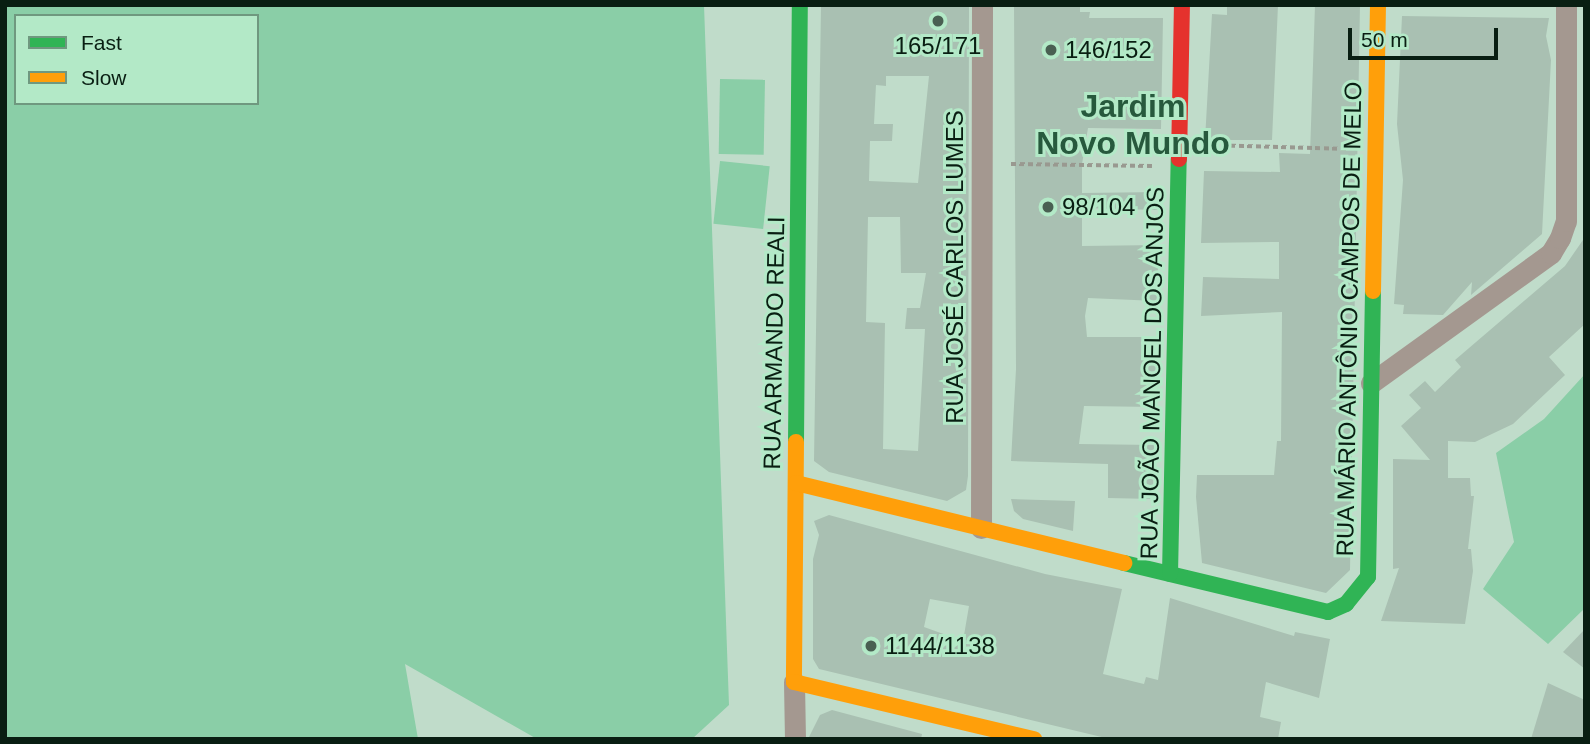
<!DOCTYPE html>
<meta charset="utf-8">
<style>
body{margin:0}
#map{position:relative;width:1590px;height:744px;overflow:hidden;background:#c0dcca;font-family:Arial,sans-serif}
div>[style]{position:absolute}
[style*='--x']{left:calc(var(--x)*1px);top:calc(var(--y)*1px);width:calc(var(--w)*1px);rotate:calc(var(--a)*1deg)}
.green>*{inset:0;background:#8acea7;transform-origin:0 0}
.building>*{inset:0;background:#a9c0b2}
.path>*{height:3.5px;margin-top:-1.75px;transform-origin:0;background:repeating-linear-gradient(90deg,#999990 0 5px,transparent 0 8.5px)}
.street>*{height:21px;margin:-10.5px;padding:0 10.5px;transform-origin:10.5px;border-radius:10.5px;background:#a49890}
.fast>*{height:16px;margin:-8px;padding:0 8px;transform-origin:8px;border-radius:8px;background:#30b455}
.slow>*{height:16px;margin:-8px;padding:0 8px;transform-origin:8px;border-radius:8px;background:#ff9f0a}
.jam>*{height:16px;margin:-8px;padding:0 8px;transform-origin:8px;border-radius:8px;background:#e5322d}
.dots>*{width:19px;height:19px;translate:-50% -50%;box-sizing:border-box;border:4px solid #b3e9c7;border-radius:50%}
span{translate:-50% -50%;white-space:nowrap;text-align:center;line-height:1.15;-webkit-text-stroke:6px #b3e9c7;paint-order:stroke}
.poi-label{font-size:24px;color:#091e12}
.left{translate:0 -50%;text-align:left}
.street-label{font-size:24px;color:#091e12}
.district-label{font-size:32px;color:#27593d;font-weight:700}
.frame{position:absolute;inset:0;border:7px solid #091e12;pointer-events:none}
.legend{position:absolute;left:14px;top:14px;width:245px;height:91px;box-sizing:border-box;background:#b3e9c7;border:2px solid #6f987f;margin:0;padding:9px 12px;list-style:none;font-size:21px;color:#091e12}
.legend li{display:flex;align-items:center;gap:14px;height:35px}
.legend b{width:35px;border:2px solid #6f987f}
.scale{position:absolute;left:1348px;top:28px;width:150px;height:32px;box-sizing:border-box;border:4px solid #091e12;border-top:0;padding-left:9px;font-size:21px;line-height:24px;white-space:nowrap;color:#091e12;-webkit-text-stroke:5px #b3e9c7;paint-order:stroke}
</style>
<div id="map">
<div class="green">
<div style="clip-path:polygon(evenodd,5px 5px,704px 5px,729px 705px,692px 739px,537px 739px,405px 664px,418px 739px,5px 739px,5px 5px,16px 16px,257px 16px,257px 103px,16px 103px,16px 16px)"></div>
<div style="left:720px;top:79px;width:45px;height:75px;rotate:1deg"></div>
<div style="left:720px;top:161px;width:50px;height:63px;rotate:6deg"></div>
<div style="clip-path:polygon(1585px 374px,1585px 608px,1548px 644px,1483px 589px,1514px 542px,1496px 453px,1544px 419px)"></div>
</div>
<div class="building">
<div style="clip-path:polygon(evenodd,821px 5px,969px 5px,968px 476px,966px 490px,947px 501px,829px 472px,814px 461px,821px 5px,886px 76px,929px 76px,918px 183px,869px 181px,870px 141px,892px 141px,893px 124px,874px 124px,876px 85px,886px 86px,886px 76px,821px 5px,868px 217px,900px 217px,901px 273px,926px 273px,920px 308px,907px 308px,905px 329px,925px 329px,918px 451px,883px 449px,885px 323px,866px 322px,868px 217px)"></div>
<div style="clip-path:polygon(1014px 5px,1080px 5px,1080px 12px,1090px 12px,1089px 18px,1163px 18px,1161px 129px,1088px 128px,1082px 164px,1082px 193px,1160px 192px,1159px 210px,1082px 208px,1082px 246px,1159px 245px,1157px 301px,1088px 298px,1085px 316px,1087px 337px,1157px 337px,1155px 407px,1084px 406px,1079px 444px,1154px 445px,1153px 499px,1108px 498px,1108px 464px,1011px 461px,1016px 369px)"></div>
<div style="clip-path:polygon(1227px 5px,1278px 5px,1272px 140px,1205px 140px,1212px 14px,1227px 15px)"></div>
<div style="clip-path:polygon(1315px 5px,1360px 5px,1350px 570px,1326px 593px,1202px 563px,1196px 497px,1197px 475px,1274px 475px,1277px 441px,1281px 441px,1282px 312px,1201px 316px,1203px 277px,1279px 279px,1279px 242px,1201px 243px,1204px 171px,1280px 172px,1279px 153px,1310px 154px)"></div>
<div style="clip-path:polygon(1402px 16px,1549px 18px,1546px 36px,1551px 60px,1542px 234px,1471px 295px,1472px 282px,1443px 315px,1403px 314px,1404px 305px,1394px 304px,1403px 180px,1397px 124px)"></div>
<div style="clip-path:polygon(1585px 237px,1585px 324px,1549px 357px,1565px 375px,1513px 424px,1475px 442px,1448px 441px,1448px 478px,1470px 478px,1471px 496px,1474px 496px,1468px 549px,1471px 549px,1473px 571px,1465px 624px,1381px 621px,1399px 568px,1393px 569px,1393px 459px,1430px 460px,1401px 426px,1421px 408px,1409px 395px,1425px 381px,1435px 392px,1461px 367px,1455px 360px,1565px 266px)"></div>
<div style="clip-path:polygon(1011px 499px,1075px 501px,1073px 531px,1023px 519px,1014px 511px)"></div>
<div style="clip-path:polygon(evenodd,829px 515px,1045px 574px,1122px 589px,1103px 674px,1144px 684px,1146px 677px,1158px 680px,1170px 598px,1294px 636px,1295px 632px,1330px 639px,1319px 698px,1266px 682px,1260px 717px,1281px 722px,1278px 739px,1110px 739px,819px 669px,813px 659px,813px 559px,819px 535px,814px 521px,829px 515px,930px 599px,969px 606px,963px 641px,924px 627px,930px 599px)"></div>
<div style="clip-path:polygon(1585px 629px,1585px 669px,1563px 652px)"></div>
<div style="clip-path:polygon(1548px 683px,1585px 700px,1585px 739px,1531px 739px)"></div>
<div style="clip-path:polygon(832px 710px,922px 734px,921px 739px,808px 739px,820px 715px)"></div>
</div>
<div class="path">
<div style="--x:1205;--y:145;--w:144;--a:1.6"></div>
<div style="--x:1011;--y:164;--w:141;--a:0.8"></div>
</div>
<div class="street">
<div style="--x:1371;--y:383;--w:222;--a:-35.8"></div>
<div style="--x:1551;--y:253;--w:17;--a:-59"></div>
<div style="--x:1560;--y:238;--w:18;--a:-71"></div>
<div style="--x:1566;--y:221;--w:216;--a:-90"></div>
<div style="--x:981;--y:528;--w:523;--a:-89.89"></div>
<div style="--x:794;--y:682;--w:57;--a:89"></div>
</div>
<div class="fast">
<div style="--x:796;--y:442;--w:437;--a:-89.5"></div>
<div style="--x:1124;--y:563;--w:210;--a:13.5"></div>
<div style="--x:1328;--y:612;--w:20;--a:-24"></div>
<div style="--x:1346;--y:604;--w:35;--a:-51"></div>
<div style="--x:1368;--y:577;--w:286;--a:-89"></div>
<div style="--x:1170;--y:574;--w:415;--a:-88.8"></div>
</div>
<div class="slow">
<div style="--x:1373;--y:291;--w:286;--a:-89"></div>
<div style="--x:796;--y:442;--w:240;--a:90.5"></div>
<div style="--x:794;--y:682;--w:247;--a:13.4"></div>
<div style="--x:796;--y:483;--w:338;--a:13.7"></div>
</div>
<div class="jam">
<div style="--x:1179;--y:159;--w:154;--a:-88.9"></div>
</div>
<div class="dots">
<div style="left:938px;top:21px;background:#496052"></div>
<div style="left:1051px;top:50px;background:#496052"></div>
<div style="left:1048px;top:207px;background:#496052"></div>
<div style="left:871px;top:646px;background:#496052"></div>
</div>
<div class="poi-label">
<span style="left:938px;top:46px">165/171</span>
<span class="left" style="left:1065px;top:50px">146/152</span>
<span class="left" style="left:1062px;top:207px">98/104</span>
<span class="left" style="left:885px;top:646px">1144/1138</span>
</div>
<div class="street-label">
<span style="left:955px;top:267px;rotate:-90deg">RUA JOSÉ CARLOS LUMES</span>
<span style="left:1349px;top:319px;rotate:-89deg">RUA MÁRIO ANTÔNIO CAMPOS DE MELO</span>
<span style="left:774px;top:343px;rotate:-89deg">RUA ARMANDO REALI</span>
<span style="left:1152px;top:373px;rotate:-89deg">RUA JOÃO MANOEL DOS ANJOS</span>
</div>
<div class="district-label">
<span style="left:1133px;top:125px">Jardim<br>Novo Mundo</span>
</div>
<div class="frame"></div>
<ul class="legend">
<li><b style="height:9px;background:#30b455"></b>Fast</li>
<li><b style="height:9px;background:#ff9f0a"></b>Slow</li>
</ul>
<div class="scale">50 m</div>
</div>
